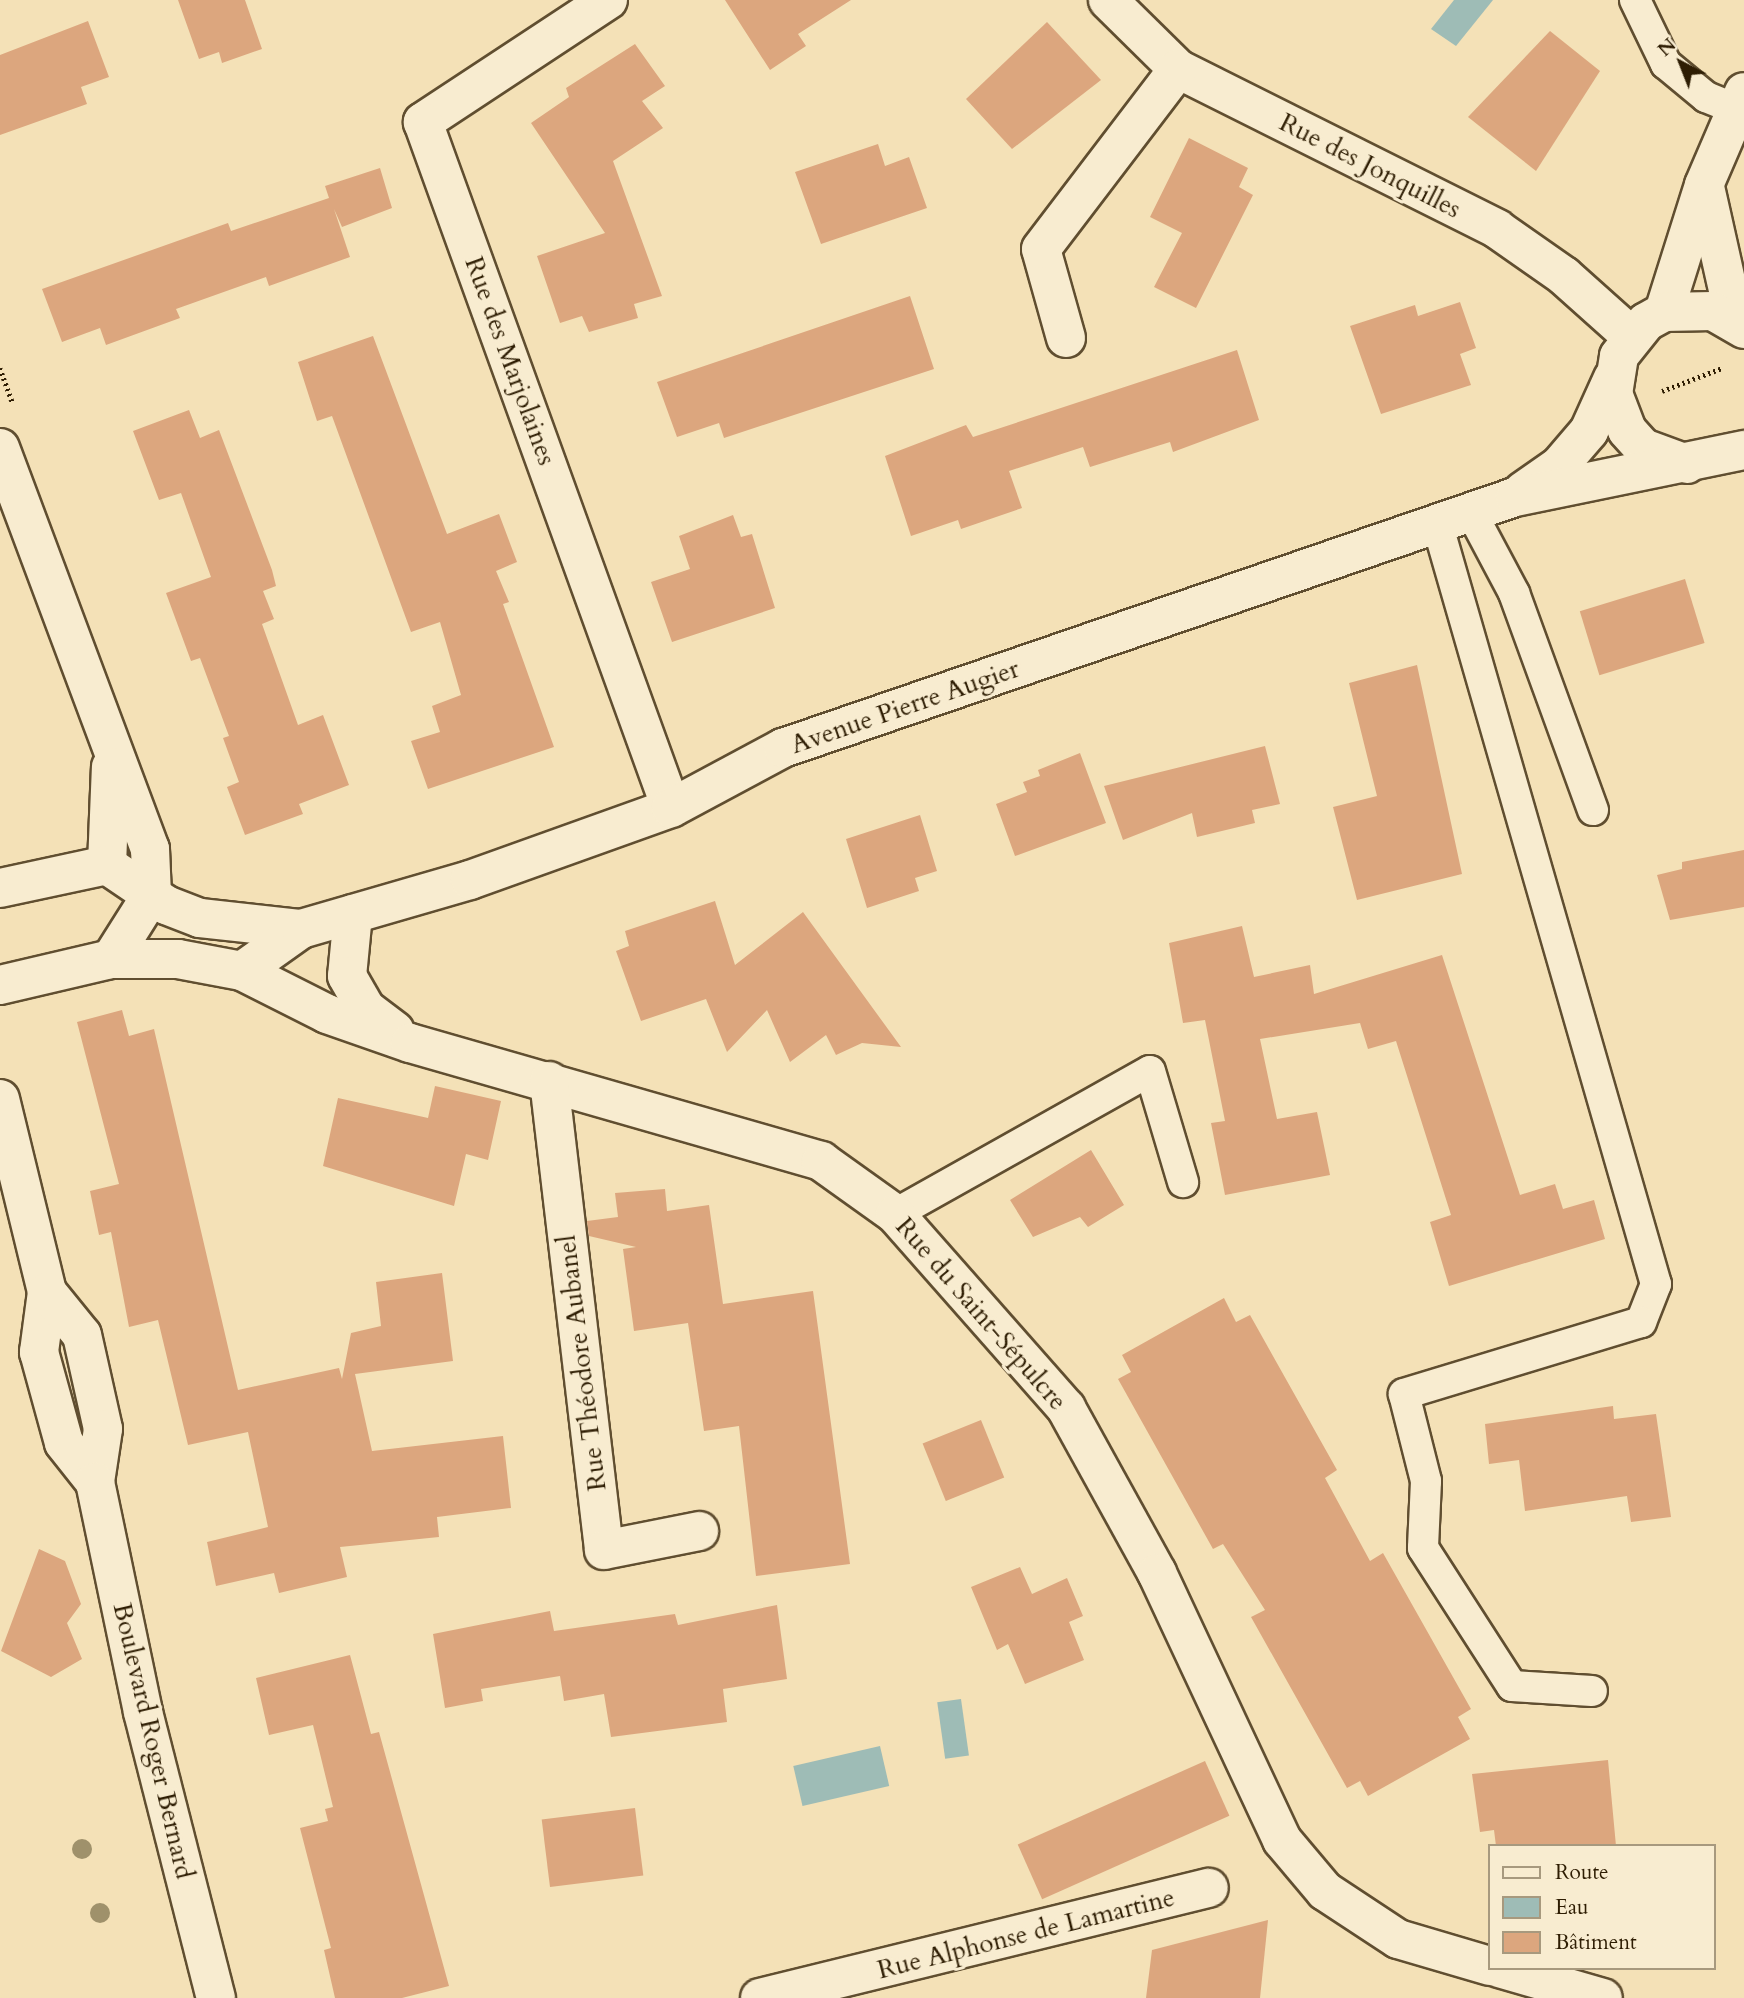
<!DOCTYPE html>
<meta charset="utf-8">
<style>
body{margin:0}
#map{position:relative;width:1744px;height:1998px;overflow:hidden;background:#f4e1b7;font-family:Cardo,serif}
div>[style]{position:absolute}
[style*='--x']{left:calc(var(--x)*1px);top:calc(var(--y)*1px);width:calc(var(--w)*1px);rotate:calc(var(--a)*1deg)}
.water>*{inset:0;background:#9ebcb6;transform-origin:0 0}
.building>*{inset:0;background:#dca67e;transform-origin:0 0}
.path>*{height:4.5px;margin-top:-2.25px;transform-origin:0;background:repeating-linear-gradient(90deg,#2e1d03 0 2px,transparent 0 5.5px)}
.roads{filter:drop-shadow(2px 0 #604e30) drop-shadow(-2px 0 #604e30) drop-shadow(0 2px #604e30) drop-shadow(0 -2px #604e30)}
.service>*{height:30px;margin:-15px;padding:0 15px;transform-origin:15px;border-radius:15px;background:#f8ecd0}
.minor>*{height:38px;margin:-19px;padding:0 19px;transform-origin:19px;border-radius:19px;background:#f8ecd0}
.trees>*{width:20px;height:20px;margin:-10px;border-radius:50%;background:#9f916b}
span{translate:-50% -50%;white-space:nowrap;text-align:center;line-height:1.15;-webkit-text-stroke:6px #f8ecd0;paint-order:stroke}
.street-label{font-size:26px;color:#2e1d03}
.legend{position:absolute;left:1488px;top:1844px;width:228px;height:126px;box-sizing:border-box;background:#f8ecd0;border:2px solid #a7997e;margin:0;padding:9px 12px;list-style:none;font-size:21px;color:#2e1d03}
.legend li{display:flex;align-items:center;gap:14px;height:35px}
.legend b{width:35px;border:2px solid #a7997e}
.north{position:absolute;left:1646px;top:28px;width:70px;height:70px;-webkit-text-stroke:5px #f8ecd0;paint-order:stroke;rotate:318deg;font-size:19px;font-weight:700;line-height:28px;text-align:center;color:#2e1d03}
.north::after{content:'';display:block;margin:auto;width:24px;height:32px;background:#2e1d03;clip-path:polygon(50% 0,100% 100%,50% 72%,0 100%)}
</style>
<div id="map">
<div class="water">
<div style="clip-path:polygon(1454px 0,1493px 0,1456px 46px,1431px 29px)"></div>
<div style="left:961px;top:1699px;width:57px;height:24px;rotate:82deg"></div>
<div style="left:880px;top:1746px;width:41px;height:89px;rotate:77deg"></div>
</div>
<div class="building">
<div style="clip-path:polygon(178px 0,245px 0,262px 49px,222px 63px,219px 52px,199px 59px)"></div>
<div style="clip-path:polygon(725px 0,851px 0,798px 34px,806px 46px,770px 70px)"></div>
<div style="clip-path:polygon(88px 21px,109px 77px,81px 87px,87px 104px,0 135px,0 55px)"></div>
<div style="clip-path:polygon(1047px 22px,1101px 80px,1012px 149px,966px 99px)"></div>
<div style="clip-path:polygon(1550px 31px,1600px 71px,1536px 171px,1468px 117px)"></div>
<div style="clip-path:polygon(635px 44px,665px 86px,642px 101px,663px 128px,613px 161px,662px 296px,634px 304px,638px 318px,589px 332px,582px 316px,560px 323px,537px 256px,605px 233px,531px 123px,569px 97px,566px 88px)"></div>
<div style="clip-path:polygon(1189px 138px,1248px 168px,1239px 187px,1253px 195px,1196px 308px,1154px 287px,1182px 233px,1150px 217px)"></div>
<div style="clip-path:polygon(878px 144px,885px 166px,909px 157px,927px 208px,821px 244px,795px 172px)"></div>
<div style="clip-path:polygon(380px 168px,392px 208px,342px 227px,334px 209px,350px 257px,269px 286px,266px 277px,176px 309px,180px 318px,106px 345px,100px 328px,62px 342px,42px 289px,228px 223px,231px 231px,329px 198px,325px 186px)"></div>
<div style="clip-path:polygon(910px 296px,934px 369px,724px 438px,719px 423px,677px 437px,657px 382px)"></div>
<div style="clip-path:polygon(1460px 302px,1476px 348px,1460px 354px,1471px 385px,1381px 414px,1350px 326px,1415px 305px,1418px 316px)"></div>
<div style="clip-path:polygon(373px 336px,447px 534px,499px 514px,517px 562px,496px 571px,509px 602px,503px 604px,554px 747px,428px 789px,411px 741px,440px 732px,432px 706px,461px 695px,440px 622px,411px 632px,332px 416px,317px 421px,298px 362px)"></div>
<div style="clip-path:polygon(1237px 350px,1259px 420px,1173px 452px,1170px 442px,1090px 467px,1083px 447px,1009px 471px,1022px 508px,961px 529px,958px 520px,911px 536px,885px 456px,966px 425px,973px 437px)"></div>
<div style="clip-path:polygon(189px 410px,200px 438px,219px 430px,272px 570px,276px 586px,263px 591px,274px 619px,262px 624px,298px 725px,323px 715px,349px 785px,299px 804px,303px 814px,245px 835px,227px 787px,239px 782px,223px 738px,229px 736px,200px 658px,191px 661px,166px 593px,211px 577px,181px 493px,159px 500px,133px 431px)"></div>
<div style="clip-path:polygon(733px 515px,741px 537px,752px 534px,775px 608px,672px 642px,651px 582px,690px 569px,679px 536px)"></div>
<div style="left:1685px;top:579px;width:67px;height:110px;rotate:73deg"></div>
<div style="clip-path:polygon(1417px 665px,1462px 874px,1357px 900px,1333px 807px,1377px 796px,1349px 683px)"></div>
<div style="clip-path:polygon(1265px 746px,1280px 804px,1252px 810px,1255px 823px,1197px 837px,1192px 813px,1123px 840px,1104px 786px)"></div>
<div style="clip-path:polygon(1080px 753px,1106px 823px,1015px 856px,996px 804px,1027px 792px,1023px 782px,1040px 776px,1038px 770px)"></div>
<div style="clip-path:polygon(920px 815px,937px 871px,915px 878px,919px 891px,867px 908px,846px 839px)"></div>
<div style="clip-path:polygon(1744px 850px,1744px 907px,1670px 920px,1657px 875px,1682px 869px,1682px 862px)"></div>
<div style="clip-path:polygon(715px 901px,735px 965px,803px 912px,901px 1047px,862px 1043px,836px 1055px,826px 1035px,790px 1062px,767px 1010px,727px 1052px,706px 999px,641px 1021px,616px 951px,629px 946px,625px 931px)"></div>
<div style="clip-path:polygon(1242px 926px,1254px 977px,1310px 965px,1314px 994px,1442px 955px,1520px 1195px,1555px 1184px,1563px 1209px,1594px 1200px,1605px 1239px,1449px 1286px,1430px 1222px,1451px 1215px,1396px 1041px,1368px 1049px,1360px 1023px,1260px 1039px,1277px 1119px,1317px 1112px,1330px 1175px,1225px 1195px,1211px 1123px,1225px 1121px,1205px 1020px,1183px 1023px,1169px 943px)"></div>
<div style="clip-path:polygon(122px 1010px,129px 1036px,154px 1029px,238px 1390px,339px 1368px,342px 1379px,351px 1333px,381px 1326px,376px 1282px,442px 1273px,453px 1361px,355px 1374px,372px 1451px,503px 1436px,511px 1508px,437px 1517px,439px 1537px,340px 1547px,347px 1577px,279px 1593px,274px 1573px,216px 1586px,207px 1542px,268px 1527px,248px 1432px,188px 1445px,158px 1320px,129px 1327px,111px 1232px,99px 1235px,90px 1191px,119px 1184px,77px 1022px)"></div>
<div style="clip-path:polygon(435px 1086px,501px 1101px,488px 1160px,466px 1154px,454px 1206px,323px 1166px,338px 1098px,428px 1118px)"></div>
<div style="clip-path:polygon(1091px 1150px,1124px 1205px,1088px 1227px,1080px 1217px,1033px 1237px,1010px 1200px)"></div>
<div style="clip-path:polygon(665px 1189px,667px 1211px,709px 1205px,723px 1304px,813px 1291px,850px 1564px,756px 1576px,739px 1426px,704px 1431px,688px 1323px,634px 1331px,623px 1249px,636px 1247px,589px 1236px,587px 1221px,618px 1217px,615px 1193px)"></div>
<div style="clip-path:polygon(1224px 1298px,1236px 1322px,1250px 1315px,1337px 1470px,1325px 1478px,1370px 1561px,1383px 1553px,1471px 1709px,1458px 1717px,1470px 1739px,1368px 1796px,1360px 1781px,1347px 1788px,1251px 1617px,1265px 1610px,1223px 1544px,1213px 1549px,1118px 1379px,1131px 1372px,1122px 1355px)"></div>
<div style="clip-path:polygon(1613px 1406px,1614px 1419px,1656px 1414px,1671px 1517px,1631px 1522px,1627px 1496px,1525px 1511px,1519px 1460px,1489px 1464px,1485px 1424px)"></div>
<div style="left:981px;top:1420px;width:62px;height:63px;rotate:68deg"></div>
<div style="clip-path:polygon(39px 1549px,65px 1561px,81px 1604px,67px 1623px,82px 1659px,51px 1677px,1px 1651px)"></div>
<div style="clip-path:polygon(1020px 1567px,1032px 1594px,1067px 1578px,1083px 1616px,1069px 1622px,1084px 1660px,1025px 1684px,1008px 1644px,997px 1650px,971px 1587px)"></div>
<div style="clip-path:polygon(777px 1605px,787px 1679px,723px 1689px,727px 1722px,611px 1737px,604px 1694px,564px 1701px,560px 1676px,481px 1689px,483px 1701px,445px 1708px,433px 1634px,550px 1611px,554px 1631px,675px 1614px,678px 1625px)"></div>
<div style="clip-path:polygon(350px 1655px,371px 1734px,379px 1732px,449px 1986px,402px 1998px,335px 1998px,324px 1950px,331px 1948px,300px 1828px,328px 1821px,325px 1809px,333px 1807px,313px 1725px,269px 1735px,256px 1678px)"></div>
<div style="clip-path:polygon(1608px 1760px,1616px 1846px,1496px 1846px,1494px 1830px,1480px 1832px,1472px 1774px)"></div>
<div style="left:1205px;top:1761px;width:60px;height:205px;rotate:66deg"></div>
<div style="left:635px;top:1808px;width:68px;height:94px;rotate:83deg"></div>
<div style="clip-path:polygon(1268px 1920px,1260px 1998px,1146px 1998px,1152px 1950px)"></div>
</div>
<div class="path">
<div style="--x:0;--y:368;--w:38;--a:70"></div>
<div style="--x:1662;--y:391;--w:64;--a:-21"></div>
</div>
<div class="roads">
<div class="service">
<div style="--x:1635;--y:0;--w:71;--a:64.2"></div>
<div style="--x:1666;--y:64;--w:52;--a:39.5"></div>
<div style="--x:1706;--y:97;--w:29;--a:22"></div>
<div style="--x:1471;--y:512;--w:92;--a:62"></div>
<div style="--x:1514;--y:593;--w:231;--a:70"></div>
<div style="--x:1437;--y:523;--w:792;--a:73.95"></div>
<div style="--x:1656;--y:1284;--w:41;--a:111.5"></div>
<div style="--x:1641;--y:1322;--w:248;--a:163.1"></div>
<div style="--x:1404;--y:1394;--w:90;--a:75.8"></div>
<div style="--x:1426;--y:1481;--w:67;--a:92.6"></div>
<div style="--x:1423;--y:1548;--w:164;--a:57.2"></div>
<div style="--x:1512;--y:1686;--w:80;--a:3.6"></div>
<div style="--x:895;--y:1214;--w:292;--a:-29.3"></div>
<div style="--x:1150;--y:1071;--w:116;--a:73.4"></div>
</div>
<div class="minor">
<div style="--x:608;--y:0;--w:222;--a:146.6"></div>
<div style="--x:423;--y:122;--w:729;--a:70.12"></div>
<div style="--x:1108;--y:0;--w:98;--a:44.6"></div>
<div style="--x:1178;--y:69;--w:357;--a:26.6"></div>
<div style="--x:1497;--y:229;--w:82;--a:35"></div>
<div style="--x:1564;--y:276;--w:90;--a:41.8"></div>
<div style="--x:1705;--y:187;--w:137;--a:77.4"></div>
<div style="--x:1664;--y:312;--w:133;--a:-72.5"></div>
<div style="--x:1704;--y:185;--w:101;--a:-66.7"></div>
<div style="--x:1066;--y:338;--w:92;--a:-105.7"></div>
<div style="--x:1041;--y:249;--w:226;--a:-52.7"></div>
<div style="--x:0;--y:448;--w:428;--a:69.5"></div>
<div style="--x:150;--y:849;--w:45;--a:87.5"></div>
<div style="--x:152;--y:894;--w:77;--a:122.2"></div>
<div style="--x:1687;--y:464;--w:47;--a:-160"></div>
<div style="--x:1643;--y:448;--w:24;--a:-132"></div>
<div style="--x:1627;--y:430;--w:39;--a:-111"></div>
<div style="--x:1613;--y:394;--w:38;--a:-81"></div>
<div style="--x:1619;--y:356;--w:43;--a:-51.5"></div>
<div style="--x:1646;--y:322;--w:21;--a:-29"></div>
<div style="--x:1664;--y:312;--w:49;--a:-1.2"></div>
<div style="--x:1713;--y:311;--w:36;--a:30"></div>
<div style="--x:1523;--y:491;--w:44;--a:-34.8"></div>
<div style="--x:1559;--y:466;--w:46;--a:-49.4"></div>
<div style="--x:1589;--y:431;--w:58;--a:-65.6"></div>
<div style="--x:107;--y:865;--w:98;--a:-87.7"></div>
<div style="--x:0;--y:888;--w:109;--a:-12.1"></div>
<div style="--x:107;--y:865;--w:71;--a:34.1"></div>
<div style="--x:166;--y:905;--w:36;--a:21"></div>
<div style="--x:200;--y:918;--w:102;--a:6.2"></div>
<div style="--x:353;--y:914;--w:62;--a:95.5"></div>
<div style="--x:347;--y:976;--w:38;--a:60"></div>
<div style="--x:366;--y:1009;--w:36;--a:37"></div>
<div style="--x:242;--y:971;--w:95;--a:26.8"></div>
<div style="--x:327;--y:1014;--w:88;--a:19.3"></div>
<div style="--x:410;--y:1043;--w:428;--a:16"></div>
<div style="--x:821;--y:1161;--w:91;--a:35.6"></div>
<div style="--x:895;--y:1214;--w:259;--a:48.6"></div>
<div style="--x:1066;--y:1408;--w:188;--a:61.1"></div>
<div style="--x:1157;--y:1573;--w:295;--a:64.9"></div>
<div style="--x:1282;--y:1840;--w:67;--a:49.9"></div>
<div style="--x:1325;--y:1891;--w:87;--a:33.3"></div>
<div style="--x:1398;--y:1939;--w:96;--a:16.4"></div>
<div style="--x:0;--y:985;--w:114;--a:-13.2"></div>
<div style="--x:111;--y:959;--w:67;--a:0"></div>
<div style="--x:178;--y:959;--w:65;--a:10.6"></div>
<div style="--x:242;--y:971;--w:72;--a:-35.4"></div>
<div style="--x:301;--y:929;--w:176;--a:-16.2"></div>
<div style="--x:470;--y:880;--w:214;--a:-19.7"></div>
<div style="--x:671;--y:808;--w:127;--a:-28.2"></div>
<div style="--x:783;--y:748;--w:774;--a:-18.93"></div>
<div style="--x:1515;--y:497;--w:234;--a:-11.6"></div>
<div style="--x:549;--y:1081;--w:472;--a:83.3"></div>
<div style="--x:604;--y:1550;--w:97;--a:-11.3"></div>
<div style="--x:0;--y:1099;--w:199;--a:76.3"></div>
<div style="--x:47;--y:1292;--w:61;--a:97.6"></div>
<div style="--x:39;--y:1352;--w:94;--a:74.6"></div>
<div style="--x:64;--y:1443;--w:50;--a:51.5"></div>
<div style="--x:47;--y:1292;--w:55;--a:50.9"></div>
<div style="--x:82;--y:1335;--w:96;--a:77.4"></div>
<div style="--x:103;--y:1429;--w:54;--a:98.6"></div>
<div style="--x:95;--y:1482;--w:235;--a:78.2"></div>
<div style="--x:143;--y:1712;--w:295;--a:75.7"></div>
<div style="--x:1499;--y:1968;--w:108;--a:16.1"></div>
<div style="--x:760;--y:1998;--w:462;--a:-13.8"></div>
</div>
</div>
<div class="trees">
<div style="left:82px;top:1849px"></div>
<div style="left:100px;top:1913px"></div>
</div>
<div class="street-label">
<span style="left:1370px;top:166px;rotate:27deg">Rue des Jonquilles</span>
<span style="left:510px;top:361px;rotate:70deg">Rue des Marjolaines</span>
<span style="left:905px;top:707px;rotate:-19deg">Avenue Pierre Augier</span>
<span style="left:981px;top:1314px;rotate:49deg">Rue du Saint-Sépulcre</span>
<span style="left:582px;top:1363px;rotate:-97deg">Rue Théodore Aubanel</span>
<span style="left:153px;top:1741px;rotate:77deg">Boulevard Roger Bernard</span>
<span style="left:1026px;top:1934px;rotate:-14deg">Rue Alphonse de Lamartine</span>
</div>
<ul class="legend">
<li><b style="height:9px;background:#f8ecd0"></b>Route</li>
<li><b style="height:19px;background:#9ebcb6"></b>Eau</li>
<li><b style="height:19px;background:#dca67e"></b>Bâtiment</li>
</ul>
<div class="north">N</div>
</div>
